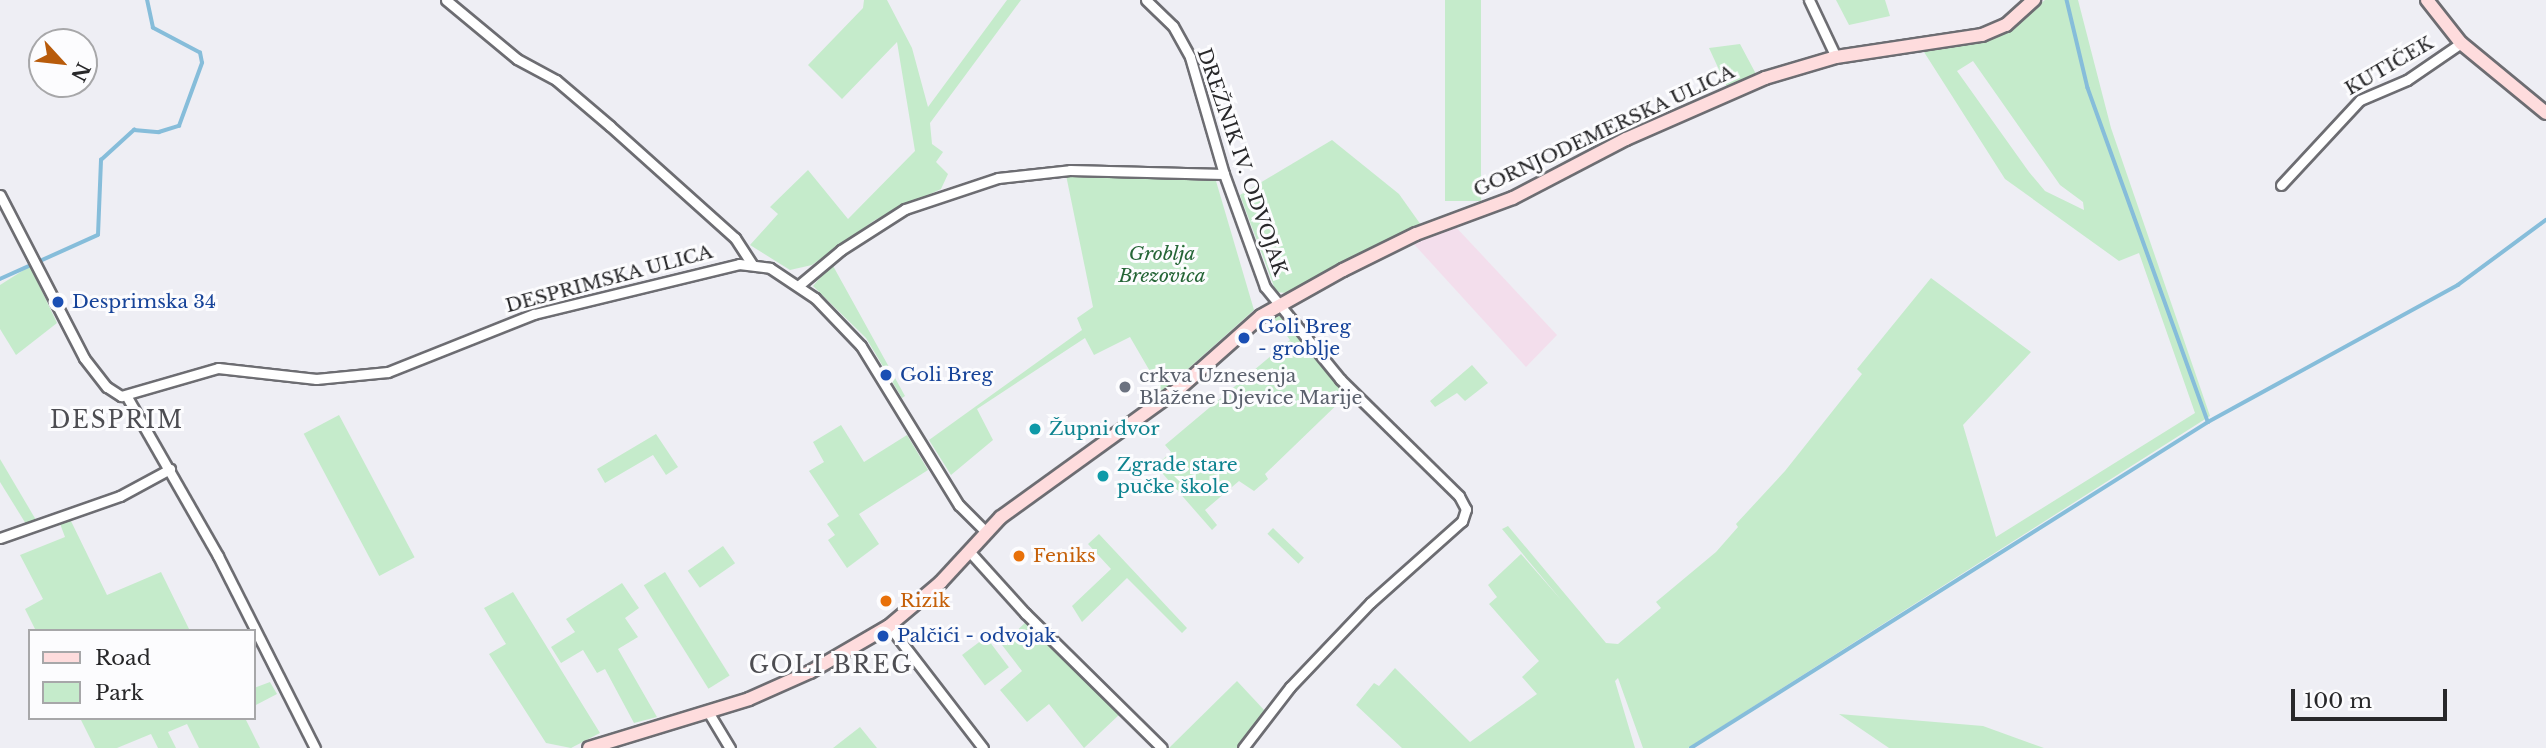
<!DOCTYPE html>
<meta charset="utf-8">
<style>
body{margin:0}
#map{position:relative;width:2546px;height:748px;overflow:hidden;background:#eeeef4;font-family:"Libre Baskerville",serif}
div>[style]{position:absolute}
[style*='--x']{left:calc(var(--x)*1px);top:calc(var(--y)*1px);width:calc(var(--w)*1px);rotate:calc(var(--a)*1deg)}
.commercial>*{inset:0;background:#f3deec}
.green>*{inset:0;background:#c5ebcb;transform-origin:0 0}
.stream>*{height:3.5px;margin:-1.75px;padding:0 1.75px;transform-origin:1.75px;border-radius:1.75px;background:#86bdda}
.roads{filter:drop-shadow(2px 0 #6d6d72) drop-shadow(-2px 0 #6d6d72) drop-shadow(0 2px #6d6d72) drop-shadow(0 -2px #6d6d72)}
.street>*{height:9px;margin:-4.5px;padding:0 4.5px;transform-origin:4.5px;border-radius:4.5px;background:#fff}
.secondary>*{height:12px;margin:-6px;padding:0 6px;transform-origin:6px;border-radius:6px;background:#fedcdd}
.dots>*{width:19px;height:19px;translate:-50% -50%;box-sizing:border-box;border:4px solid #fcfcfe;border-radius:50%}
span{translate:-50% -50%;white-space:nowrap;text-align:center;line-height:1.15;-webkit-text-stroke:6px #fcfcfe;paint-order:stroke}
.street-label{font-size:19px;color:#28282a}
.park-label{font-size:19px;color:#256536;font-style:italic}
.transit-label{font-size:19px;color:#164399}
.left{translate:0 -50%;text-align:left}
.worship-label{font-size:19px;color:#5b616d}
.culture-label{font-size:19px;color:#0d838f}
.food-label{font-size:19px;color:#c56008}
.quarter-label{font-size:23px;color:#4d4d52;letter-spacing:2px}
.legend{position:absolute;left:28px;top:629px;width:228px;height:91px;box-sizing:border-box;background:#fcfcfe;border:2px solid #a7a7a9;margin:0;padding:9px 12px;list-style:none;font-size:21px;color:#28282a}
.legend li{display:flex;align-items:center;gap:14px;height:35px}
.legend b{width:35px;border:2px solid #a7a7a9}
.north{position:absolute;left:28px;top:28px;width:70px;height:70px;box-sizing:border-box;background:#fcfcfe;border:2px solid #a7a7a9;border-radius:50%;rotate:117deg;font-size:19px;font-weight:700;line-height:28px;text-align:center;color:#28282a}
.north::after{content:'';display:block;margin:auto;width:24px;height:32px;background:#b85b0b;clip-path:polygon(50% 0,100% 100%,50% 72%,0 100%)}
.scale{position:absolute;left:2291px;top:689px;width:156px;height:32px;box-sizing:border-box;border:4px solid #28282a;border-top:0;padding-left:9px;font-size:21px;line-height:24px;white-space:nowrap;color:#28282a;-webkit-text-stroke:5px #fcfcfe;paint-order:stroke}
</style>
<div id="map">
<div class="commercial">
<div style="clip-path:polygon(1453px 224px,1557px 335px,1526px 367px,1412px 242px)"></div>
</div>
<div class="green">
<div style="clip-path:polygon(864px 0,887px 0,912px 48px,928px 107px,1007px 0,1021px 0,930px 123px,932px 144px,943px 152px,936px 162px,948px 174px,941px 189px,875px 220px,812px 265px,790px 270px,750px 245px,778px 214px,770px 207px,808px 170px,848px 219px,915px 151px,897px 42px,842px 99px,808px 65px,863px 8px)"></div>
<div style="left:1445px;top:0;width:36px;height:201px"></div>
<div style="clip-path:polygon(1836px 0,1885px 0,1890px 16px,1849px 25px)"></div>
<div style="clip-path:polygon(evenodd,2045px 0,2078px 0,2111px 128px,2210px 416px,1688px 748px,1643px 748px,1618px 678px,1615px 681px,1635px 748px,1402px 748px,1356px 705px,1374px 683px,1379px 686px,1395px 668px,1470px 742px,1537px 694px,1522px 677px,1539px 661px,1489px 604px,1497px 597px,1488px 585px,1521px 554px,1562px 601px,1502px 529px,1508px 526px,1606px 643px,1618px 644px,1661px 608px,1656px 602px,1716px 552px,1738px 527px,1736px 524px,1785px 471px,1862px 374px,1857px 369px,1931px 278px,2031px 352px,1963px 425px,1996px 537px,2195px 413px,2139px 253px,2119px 261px,2005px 179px,1924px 52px,1999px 36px,2045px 0,1973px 61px,2060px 185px,2083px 202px,2084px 210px,2045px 191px,2029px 172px,1957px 71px,1973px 61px)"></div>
<div style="clip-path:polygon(1740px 44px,1756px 74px,1727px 87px,1709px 48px)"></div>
<div style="clip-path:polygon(1332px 140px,1399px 194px,1421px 225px,1286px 293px,1276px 292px,1240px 195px)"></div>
<div style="clip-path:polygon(1066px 175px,1216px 181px,1254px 310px,1162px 392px,1130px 337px,1094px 355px,1085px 338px,977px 409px,993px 440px,951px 475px,929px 440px,1082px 330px,1077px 318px,1093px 307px)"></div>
<div style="clip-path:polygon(832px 264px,905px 396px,902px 398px,866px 338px,813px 286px)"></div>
<div style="clip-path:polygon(30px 266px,57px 323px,16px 355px,0 329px,0 285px)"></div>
<div style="clip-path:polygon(1279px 314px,1349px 393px,1265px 474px,1268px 479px,1254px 491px,1239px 481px,1205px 510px,1217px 525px,1212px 530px,1156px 466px,1171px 452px,1165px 445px,1290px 340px,1274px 318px)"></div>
<div style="clip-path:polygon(1472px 365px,1488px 383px,1465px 401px,1457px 393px,1435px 407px,1430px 401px)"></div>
<div style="left:339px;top:415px;width:161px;height:40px;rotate:62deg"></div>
<div style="clip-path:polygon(841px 425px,864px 462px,907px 435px,928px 470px,859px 514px,879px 544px,847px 568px,828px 540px,835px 535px,827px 524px,839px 516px,809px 471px,824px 462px,813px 442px)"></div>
<div style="clip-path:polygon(656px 434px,678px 467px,666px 475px,653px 455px,605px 483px,597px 469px)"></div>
<div style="clip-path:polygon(0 459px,36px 520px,26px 524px,0 482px)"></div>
<div style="clip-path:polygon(69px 517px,107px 595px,161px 572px,190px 631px,36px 631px,25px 609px,43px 599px,20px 555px,65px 537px,59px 521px)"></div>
<div style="left:1273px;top:528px;width:43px;height:8px;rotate:44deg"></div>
<div style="clip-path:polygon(1099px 534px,1187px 628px,1182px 633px,1127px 578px,1082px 622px,1072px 606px,1111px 569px,1088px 544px)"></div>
<div style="left:723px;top:546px;width:21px;height:43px;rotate:55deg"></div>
<div style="left:665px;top:572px;width:122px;height:25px;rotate:58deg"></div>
<div style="clip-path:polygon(622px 583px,639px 608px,625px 618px,638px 637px,618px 649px,657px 717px,634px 723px,605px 669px,597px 673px,583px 650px,561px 663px,551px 647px,575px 632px,566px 619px)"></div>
<div style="clip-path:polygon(513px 592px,600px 733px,571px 748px,546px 743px,489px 654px,506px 644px,484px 608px)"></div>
<div style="clip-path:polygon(1028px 620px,1121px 713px,1084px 748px,1049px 704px,1027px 722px,1000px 690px,1022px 671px,1002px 645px)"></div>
<div style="left:986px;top:637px;width:38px;height:30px;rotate:53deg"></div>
<div style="clip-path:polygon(1237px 681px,1265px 711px,1238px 748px,1169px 748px)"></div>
<div style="clip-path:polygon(270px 682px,277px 694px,254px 706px,254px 688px)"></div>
<div style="clip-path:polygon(1839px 714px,1983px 726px,2044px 748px,1889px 748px)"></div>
<div style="clip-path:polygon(80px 718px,245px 718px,260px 748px,199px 748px,187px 724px,168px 732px,176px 748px,158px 748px,151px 734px,117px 748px,95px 748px)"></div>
<div style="clip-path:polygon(860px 727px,877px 748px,833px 748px)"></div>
</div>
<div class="stream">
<div style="--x:2067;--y:0;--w:90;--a:76.6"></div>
<div style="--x:2088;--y:88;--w:355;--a:70.2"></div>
<div style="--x:0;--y:279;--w:107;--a:-24.2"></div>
<div style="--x:98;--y:235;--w:75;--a:-87.7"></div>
<div style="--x:101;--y:160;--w:45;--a:-42.3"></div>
<div style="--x:134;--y:130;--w:25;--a:5"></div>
<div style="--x:159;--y:132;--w:21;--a:-17"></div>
<div style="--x:179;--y:126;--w:67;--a:-69.9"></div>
<div style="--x:202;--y:63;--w:10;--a:-101"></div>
<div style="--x:200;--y:53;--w:53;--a:-152"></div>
<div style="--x:153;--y:28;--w:29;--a:-102"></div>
<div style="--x:1691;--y:748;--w:611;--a:-32.23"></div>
<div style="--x:2208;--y:422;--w:285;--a:-28.7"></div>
<div style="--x:2458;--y:285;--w:109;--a:-36.5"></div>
</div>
<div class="roads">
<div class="street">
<div style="--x:446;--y:0;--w:92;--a:39.7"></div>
<div style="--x:517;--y:59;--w:44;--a:28.3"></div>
<div style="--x:556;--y:80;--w:71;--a:40.4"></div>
<div style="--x:610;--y:126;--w:168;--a:41.9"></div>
<div style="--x:735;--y:238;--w:31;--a:57"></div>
<div style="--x:1146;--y:0;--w:37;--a:44"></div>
<div style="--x:1173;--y:26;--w:35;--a:61"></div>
<div style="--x:1190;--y:57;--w:122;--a:73.8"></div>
<div style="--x:1224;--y:174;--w:120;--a:70.1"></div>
<div style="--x:1265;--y:287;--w:119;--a:50.8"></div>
<div style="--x:1340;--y:379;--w:167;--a:44.5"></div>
<div style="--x:1459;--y:496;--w:15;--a:62"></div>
<div style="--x:1466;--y:509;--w:13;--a:108"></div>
<div style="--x:1462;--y:521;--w:123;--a:138.3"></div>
<div style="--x:1370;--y:603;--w:116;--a:133.6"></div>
<div style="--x:1290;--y:687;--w:77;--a:127.6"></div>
<div style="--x:1809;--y:0;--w:63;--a:64.7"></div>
<div style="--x:2281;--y:185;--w:116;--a:-47.1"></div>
<div style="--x:2360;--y:100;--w:51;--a:-23.1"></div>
<div style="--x:2407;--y:80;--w:65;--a:-34.4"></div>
<div style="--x:0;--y:195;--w:183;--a:62.7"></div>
<div style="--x:84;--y:358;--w:37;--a:52"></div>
<div style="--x:107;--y:387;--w:17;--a:33"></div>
<div style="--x:121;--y:396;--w:101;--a:-16.1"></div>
<div style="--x:218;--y:368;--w:99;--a:6.4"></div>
<div style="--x:316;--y:379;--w:72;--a:-5.6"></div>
<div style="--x:388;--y:372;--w:157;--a:-21.7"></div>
<div style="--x:534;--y:314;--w:211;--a:-13.7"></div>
<div style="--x:739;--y:264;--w:31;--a:7"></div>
<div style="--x:770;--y:268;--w:54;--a:33.7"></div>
<div style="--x:815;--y:298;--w:66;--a:46.2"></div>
<div style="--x:861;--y:346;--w:187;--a:58.4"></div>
<div style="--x:959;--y:505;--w:37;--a:45"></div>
<div style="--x:798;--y:286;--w:56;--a:-39.9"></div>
<div style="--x:841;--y:250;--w:76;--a:-32.6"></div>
<div style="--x:905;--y:209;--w:98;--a:-18.4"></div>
<div style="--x:998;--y:178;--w:72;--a:-6.3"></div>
<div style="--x:1070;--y:170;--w:154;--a:1.5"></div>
<div style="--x:127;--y:397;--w:183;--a:60.2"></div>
<div style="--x:218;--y:556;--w:215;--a:63.2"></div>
<div style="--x:0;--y:538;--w:127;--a:-19.3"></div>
<div style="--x:120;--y:496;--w:57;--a:-28.4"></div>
<div style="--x:969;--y:551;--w:84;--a:47.9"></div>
<div style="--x:1025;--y:613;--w:192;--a:44.6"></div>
<div style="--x:889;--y:626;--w:154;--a:52.4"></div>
<div style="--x:710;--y:715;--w:39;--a:59"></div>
</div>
<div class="secondary">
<div style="--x:2427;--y:0;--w:55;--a:51.7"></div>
<div style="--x:2461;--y:43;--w:110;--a:39.5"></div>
<div style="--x:589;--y:748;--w:167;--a:-17"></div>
<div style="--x:749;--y:699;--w:67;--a:-23.9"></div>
<div style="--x:810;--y:672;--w:91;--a:-30.2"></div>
<div style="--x:889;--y:626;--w:68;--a:-40.2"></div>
<div style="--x:941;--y:582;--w:88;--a:-47.3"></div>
<div style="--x:1001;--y:517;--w:221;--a:-35.8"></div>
<div style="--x:1180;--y:388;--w:108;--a:-41.6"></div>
<div style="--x:1261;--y:316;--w:94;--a:-29.3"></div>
<div style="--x:1343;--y:270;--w:81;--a:-26.3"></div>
<div style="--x:1416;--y:234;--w:103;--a:-20.4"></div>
<div style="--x:1513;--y:198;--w:127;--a:-27.6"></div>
<div style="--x:1626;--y:139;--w:152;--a:-23.7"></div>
<div style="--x:1765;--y:78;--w:74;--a:-16.5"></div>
<div style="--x:1836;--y:57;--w:148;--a:-8.6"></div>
<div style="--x:1982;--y:35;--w:26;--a:-23"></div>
<div style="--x:2006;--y:25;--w:38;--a:-42"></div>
</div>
</div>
<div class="dots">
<div style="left:58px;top:302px;background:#1a4fb4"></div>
<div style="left:1244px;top:338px;background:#1a4fb4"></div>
<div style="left:886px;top:375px;background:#1a4fb4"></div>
<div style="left:1125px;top:387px;background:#6b7280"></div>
<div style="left:1035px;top:429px;background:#0f9aa8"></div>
<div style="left:1103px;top:476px;background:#0f9aa8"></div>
<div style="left:1019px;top:556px;background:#e8710a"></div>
<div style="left:886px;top:601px;background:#e8710a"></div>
<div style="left:883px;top:636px;background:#1a4fb4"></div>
</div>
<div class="street-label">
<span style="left:2389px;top:66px;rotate:-30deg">KUTIČEK</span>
<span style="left:1604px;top:131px;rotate:-25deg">GORNJODEMERSKA ULICA</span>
<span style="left:1242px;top:162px;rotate:71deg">DREŽNIK IV. ODVOJAK</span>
<span style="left:609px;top:279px;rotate:-15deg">DESPRIMSKA ULICA</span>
</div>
<div class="park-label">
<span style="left:1162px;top:265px">Groblja<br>Brezovica</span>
</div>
<div class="transit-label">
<span class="left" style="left:72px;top:302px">Desprimska 34</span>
<span class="left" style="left:1258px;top:338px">Goli Breg<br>- groblje</span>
<span class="left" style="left:900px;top:375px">Goli Breg</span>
<span class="left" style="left:897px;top:636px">Palčići - odvojak</span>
</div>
<div class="worship-label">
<span class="left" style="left:1139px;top:387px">crkva Uznesenja<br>Blažene Djevice Marije</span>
</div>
<div class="culture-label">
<span class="left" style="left:1049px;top:429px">Župni dvor</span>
<span class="left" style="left:1117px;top:476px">Zgrade stare<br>pučke škole</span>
</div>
<div class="food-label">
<span class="left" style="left:1033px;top:556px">Feniks</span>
<span class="left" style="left:900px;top:601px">Rizik</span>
</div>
<div class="quarter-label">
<span style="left:117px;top:420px">DESPRIM</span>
<span style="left:831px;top:665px">GOLI BREG</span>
</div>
<ul class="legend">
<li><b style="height:9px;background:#fedcdd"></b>Road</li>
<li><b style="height:19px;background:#c5ebcb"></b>Park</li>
</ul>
<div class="north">N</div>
<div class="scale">100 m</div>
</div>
